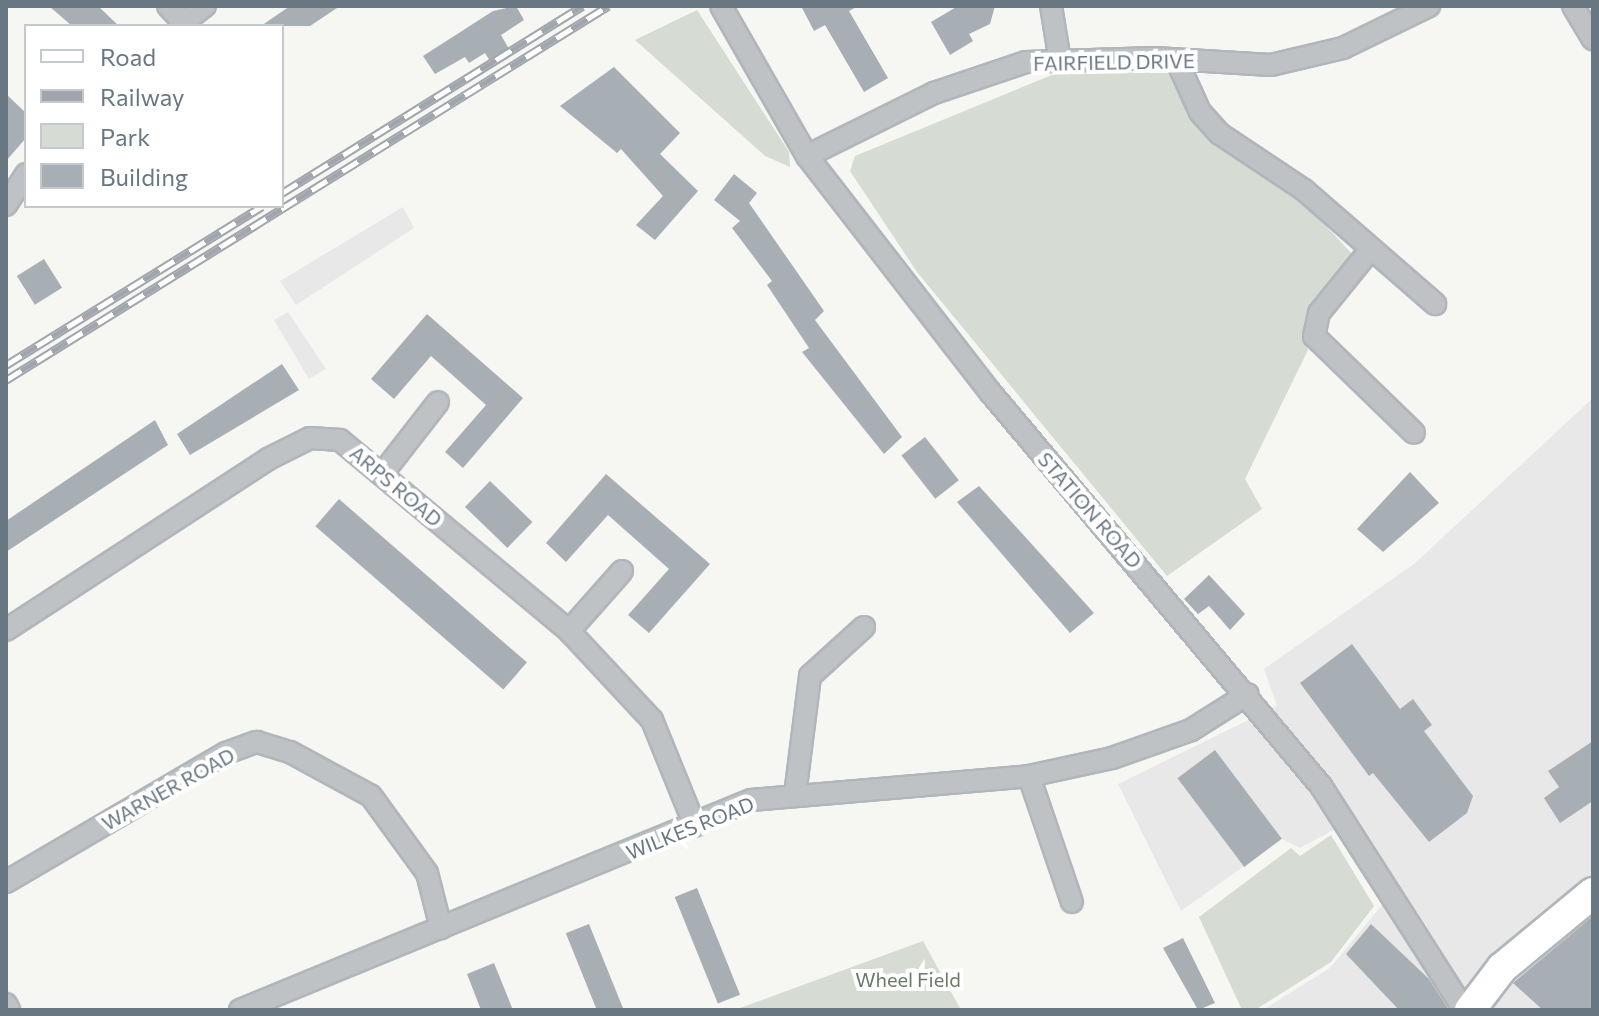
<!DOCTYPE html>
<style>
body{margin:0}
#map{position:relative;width:1599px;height:1016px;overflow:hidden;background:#f6f6f3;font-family:Commissioner,sans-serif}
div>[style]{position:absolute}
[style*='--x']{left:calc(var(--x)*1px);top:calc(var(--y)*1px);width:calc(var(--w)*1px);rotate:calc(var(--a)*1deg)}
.built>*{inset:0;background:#e7e8e7}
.green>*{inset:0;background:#d6dbd3}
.building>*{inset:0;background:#a8afb4;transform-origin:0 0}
.roads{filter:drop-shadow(2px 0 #b0b6ba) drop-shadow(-2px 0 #b0b6ba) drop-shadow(0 2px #b0b6ba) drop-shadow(0 -2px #b0b6ba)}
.street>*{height:20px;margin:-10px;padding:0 10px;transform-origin:10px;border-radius:10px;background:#bec2c5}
.secondary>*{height:30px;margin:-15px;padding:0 15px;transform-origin:15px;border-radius:15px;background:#fff}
.rail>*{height:9px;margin-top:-4.5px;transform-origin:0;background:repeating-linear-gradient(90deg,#fff 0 18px,#a0a6ab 0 36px);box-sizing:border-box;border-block:2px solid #a0a6ab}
span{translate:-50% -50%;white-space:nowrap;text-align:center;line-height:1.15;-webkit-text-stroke:8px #fff;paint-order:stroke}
.street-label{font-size:20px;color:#687782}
.park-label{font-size:20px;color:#6a7a66}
.frame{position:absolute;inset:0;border:8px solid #687782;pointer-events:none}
.legend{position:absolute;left:24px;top:24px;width:260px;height:184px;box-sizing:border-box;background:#fff;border:2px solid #c3c9cd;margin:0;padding:10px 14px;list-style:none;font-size:24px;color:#687782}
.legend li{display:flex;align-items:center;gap:16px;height:40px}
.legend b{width:40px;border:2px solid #c3c9cd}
</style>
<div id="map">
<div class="built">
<div style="clip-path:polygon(403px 207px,414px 228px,296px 305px,280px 281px)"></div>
<div style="clip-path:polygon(288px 312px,326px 369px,309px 379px,274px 320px)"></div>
<div style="clip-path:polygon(1593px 398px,1593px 1010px,1496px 1010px,1483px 992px,1462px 1010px,1263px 1010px,1330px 968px,1382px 905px,1335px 829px,1300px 848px,1282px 839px,1181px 911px,1118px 784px,1277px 706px,1264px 669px,1414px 564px)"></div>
</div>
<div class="green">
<div style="clip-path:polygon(697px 10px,789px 152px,790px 167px,765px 156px,635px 40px)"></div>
<div style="clip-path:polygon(1059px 72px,1174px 73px,1196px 120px,1231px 156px,1294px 192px,1355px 257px,1303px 330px,1308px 350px,1245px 479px,1262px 509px,1167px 576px,917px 272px,850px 171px,855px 156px)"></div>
<div style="clip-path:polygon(1331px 835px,1374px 906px,1331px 962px,1255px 1010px,1242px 1010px,1199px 917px,1291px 848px,1300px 856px)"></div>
<div style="clip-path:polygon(923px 941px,961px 1010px,735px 1010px)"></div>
</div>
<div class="building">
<div style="clip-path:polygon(49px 6px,98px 6px,119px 26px,72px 26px)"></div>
<div style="clip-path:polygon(290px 6px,340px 6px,310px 26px,261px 26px)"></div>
<div style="clip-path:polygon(516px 6px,524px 20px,501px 35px,509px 49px,490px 61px,485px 53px,469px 63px,465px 57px,435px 74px,423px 56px,493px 11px)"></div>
<div style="clip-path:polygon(801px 6px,858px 6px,849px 11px,888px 78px,864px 92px,825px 25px,814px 31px)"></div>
<div style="clip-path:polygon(958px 6px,995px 6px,990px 24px,969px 34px,973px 41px,950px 55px,931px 22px)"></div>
<div style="clip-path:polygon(614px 67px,680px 133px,660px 154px,698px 191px,655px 240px,636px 225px,663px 196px,621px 149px,617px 153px,560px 106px)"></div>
<div style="clip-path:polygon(6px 94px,26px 113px,26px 138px,6px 161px)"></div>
<div style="clip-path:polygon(734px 174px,757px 193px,749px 203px,824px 311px,815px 320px,902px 437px,884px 454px,802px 352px,809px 348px,767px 285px,772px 281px,732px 228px,740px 221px,714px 200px)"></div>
<div style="left:44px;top:259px;width:34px;height:32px;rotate:58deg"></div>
<div style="clip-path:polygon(427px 314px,523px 398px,463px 468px,445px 452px,486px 405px,431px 356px,394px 399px,371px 379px)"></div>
<div style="clip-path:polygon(282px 364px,299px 390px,190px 455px,177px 434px)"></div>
<div style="clip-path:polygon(155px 420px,168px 445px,6px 552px,6px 521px)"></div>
<div style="left:925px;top:437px;width:55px;height:30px;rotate:52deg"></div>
<div style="clip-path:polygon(1410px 472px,1439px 503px,1383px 552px,1357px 529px)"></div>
<div style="clip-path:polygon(606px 474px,710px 564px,649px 633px,628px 615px,669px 569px,608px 515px,566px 562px,546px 543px)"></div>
<div style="left:490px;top:481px;width:59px;height:36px;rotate:44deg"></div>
<div style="clip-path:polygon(979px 486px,1094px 613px,1070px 633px,957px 502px)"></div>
<div style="left:339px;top:499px;width:249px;height:36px;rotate:41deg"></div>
<div style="clip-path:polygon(1209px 575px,1245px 614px,1230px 630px,1209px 606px,1198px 614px,1184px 599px)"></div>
<div style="clip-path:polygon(1352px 644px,1400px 709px,1413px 699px,1432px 725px,1424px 731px,1473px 796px,1467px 813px,1429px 842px,1373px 773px,1369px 776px,1300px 683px)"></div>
<div style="clip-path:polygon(1593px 741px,1593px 801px,1560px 823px,1544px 798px,1559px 787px,1548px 771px)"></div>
<div style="left:1215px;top:750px;width:111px;height:47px;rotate:53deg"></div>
<div style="left:697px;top:888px;width:115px;height:24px;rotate:68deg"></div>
<div style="clip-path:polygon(1593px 916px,1593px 1010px,1543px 1010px,1513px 983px)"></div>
<div style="left:589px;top:924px;width:92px;height:25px;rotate:68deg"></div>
<div style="clip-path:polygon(1371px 924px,1429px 979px,1449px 1010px,1399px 1010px,1346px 954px)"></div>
<div style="clip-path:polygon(1183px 938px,1215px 1003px,1198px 1010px,1163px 948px)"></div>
<div style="clip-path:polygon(494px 963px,513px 1010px,481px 1010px,467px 974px)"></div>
</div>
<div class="roads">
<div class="street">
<div style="--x:168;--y:6;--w:22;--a:47"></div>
<div style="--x:721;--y:6;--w:173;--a:60.2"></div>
<div style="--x:807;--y:156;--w:299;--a:52.2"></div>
<div style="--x:990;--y:392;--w:515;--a:49.97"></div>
<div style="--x:1321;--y:786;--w:266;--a:57.4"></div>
<div style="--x:1051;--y:6;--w:56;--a:80.7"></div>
<div style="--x:1573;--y:6;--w:39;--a:59"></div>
<div style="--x:179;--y:26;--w:33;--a:-38"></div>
<div style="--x:1176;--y:59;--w:58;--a:65.6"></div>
<div style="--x:1200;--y:112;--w:30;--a:48"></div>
<div style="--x:1220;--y:134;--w:101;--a:33.7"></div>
<div style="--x:1304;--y:190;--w:174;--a:41"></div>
<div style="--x:807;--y:156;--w:142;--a:-26.4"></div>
<div style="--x:934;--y:93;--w:97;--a:-18.6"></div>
<div style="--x:1026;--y:62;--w:129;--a:-1.8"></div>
<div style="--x:1155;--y:58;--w:116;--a:3.5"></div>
<div style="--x:1271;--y:65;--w:74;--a:-13.3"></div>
<div style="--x:1343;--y:48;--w:96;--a:-26"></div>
<div style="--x:6;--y:205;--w:37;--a:-57"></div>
<div style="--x:1370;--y:250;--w:81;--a:129"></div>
<div style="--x:1319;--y:313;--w:24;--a:102"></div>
<div style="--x:1314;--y:336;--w:139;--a:44.1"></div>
<div style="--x:382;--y:474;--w:91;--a:-52.1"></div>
<div style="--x:6;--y:630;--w:313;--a:-33.1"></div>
<div style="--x:268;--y:459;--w:47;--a:-26.6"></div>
<div style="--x:310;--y:438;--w:30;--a:4"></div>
<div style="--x:340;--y:440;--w:298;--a:39.8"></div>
<div style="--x:569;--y:631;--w:122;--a:47"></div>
<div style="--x:652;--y:720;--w:114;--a:67.9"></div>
<div style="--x:569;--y:631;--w:80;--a:-48.5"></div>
<div style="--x:1029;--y:776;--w:133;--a:71.2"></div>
<div style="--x:795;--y:795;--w:120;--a:-82.8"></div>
<div style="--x:810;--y:676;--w:73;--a:-42.2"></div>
<div style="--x:6;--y:882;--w:255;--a:-30.4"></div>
<div style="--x:226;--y:753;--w:33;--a:-20"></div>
<div style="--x:257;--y:742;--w:34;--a:17"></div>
<div style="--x:290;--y:752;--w:92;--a:28.5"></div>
<div style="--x:371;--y:796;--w:95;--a:54"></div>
<div style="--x:427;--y:873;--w:57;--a:75.7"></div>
<div style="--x:6;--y:1004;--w:7;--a:63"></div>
<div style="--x:240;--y:1010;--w:552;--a:-22.34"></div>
<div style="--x:751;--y:800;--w:279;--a:-4.9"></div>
<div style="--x:1029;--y:776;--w:85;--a:-12.2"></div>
<div style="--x:1112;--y:758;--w:84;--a:-19.5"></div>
<div style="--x:1191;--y:730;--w:67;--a:-32.3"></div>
</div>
<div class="secondary">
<div style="--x:1470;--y:1010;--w:53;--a:-52.7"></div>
<div style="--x:1502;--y:968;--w:118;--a:-39.5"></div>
</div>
</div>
<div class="rail">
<div style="--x:282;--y:193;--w:354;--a:-31.9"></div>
<div style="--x:6;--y:365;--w:301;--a:-31.8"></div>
<div style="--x:6;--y:380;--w:709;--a:-31.85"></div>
</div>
<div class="street-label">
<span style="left:1114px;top:62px;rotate:-1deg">FAIRFIELD DRIVE</span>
<span style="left:396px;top:486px;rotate:40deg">ARPS ROAD</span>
<span style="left:1090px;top:510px;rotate:49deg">STATION ROAD</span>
<span style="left:168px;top:789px;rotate:-29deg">WARNER ROAD</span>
<span style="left:690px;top:828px;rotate:-22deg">WILKES ROAD</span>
</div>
<div class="park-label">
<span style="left:908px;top:979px">Wheel Field</span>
</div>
<div class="frame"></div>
<ul class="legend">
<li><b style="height:10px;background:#fff"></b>Road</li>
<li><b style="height:10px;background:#a0a6ab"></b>Railway</li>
<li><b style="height:22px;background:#d6dbd3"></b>Park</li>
<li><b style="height:22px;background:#a8afb4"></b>Building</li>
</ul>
</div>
